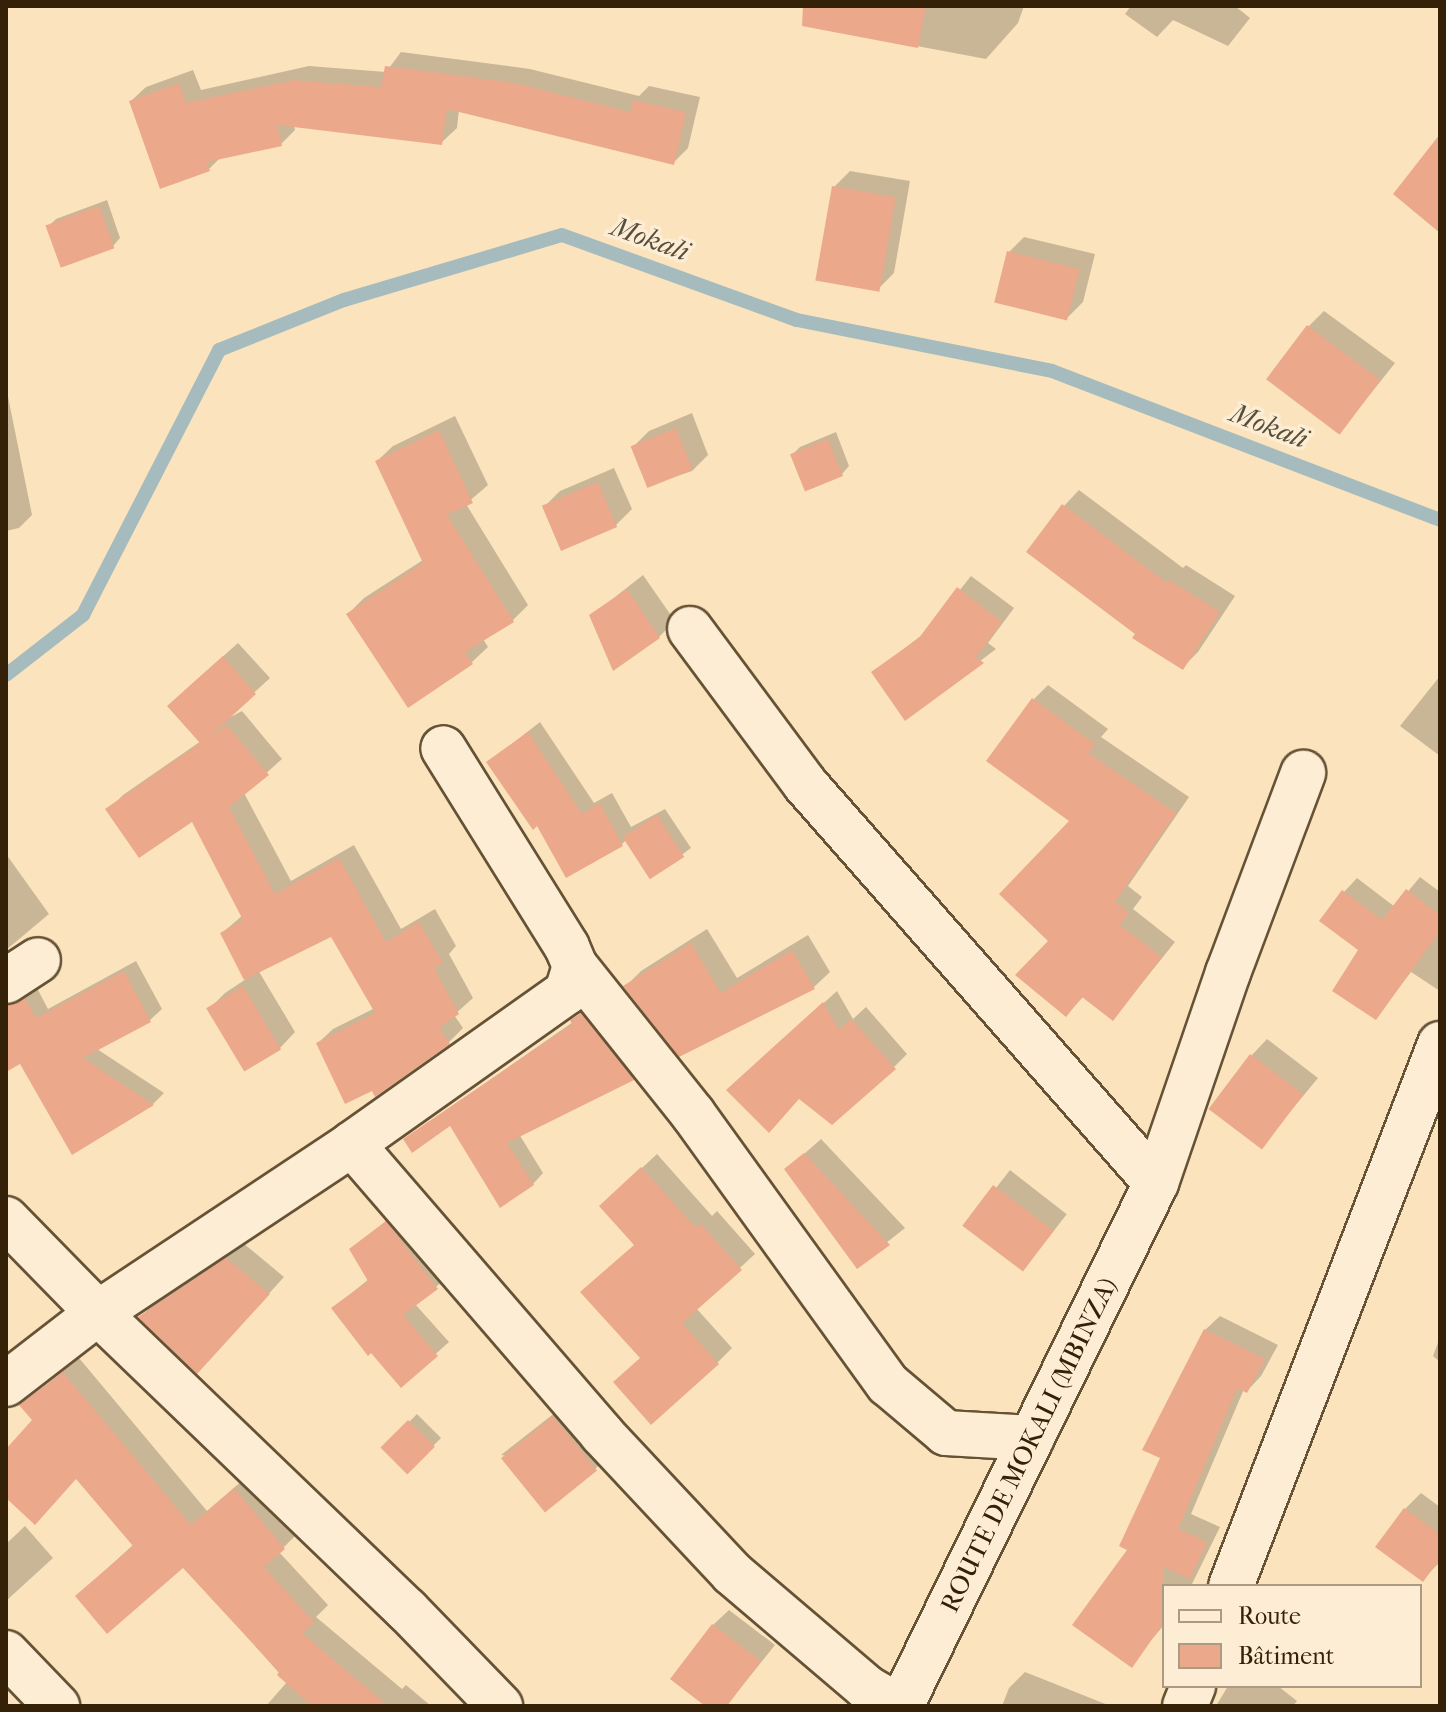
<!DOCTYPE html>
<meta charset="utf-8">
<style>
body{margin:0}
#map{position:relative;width:1446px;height:1712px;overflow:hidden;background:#fbe4bd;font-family:"IM FELL French Canon",serif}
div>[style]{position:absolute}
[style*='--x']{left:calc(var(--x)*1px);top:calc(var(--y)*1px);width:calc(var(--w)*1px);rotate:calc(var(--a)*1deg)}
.shadow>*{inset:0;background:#0003;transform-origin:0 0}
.stream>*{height:14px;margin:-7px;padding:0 7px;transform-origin:7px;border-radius:7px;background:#a5bbbd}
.building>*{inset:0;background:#eba88b;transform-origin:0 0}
.roads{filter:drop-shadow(2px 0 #665235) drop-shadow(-2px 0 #665235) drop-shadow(0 2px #665235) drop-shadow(0 -2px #665235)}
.minor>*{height:44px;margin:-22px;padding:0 22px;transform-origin:22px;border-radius:22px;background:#fcedd4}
span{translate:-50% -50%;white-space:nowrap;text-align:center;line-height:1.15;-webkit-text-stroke:7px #fcedd4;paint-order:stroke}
.street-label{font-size:26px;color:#352108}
.water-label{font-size:28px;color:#574f3e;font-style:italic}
.frame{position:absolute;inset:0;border:8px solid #352108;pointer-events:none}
.legend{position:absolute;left:1162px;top:1584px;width:260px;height:104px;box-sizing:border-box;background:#fcedd4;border:2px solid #ac9b82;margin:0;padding:10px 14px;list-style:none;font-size:24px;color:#352108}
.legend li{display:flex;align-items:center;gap:16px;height:40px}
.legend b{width:40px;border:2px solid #ac9b82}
</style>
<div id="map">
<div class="shadow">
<div style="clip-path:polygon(825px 6px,1024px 6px,1018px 23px,986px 59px,821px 28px)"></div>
<div style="clip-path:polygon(1131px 6px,1235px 6px,1250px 18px,1228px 46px,1173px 20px,1157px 37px,1125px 14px)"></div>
<div style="clip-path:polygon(401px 52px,530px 69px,639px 96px,649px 86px,700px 97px,688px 148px,673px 163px,459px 109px,457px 128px,442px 142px,294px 125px,295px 130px,281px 144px,221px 157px,209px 169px,131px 101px,146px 87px,193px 70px,201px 90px,309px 66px,386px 72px)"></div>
<div style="clip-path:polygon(850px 171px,910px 181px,894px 273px,878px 289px,834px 187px)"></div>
<div style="clip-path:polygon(107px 200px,120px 238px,113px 246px,48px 227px,56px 219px)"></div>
<div style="clip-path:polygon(1024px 237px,1095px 254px,1083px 302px,1067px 318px,1009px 252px)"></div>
<div style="clip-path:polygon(1324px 311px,1395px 363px,1341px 431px,1308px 327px)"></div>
<div style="clip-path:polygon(6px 387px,32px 515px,19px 528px,6px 531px)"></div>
<div style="clip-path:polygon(692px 413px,708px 455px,692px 471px,648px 486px,633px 447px,649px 431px)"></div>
<div style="clip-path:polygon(455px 416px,488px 485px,466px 504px,528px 605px,513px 620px,483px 639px,488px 647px,472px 662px,348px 614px,364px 598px,423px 560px,377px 461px,393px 446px)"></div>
<div style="clip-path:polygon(836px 432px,849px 466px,842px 474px,792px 455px,800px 447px)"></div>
<div style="clip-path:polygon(614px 468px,632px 509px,616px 525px,544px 507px,560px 491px)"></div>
<div style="clip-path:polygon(1079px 490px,1183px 568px,1186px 565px,1235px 596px,1198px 652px,1182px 668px,1137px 633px,1064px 506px)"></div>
<div style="clip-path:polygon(643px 575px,675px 621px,659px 637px,591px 616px)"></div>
<div style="clip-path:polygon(971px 576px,1014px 608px,988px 643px,996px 649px,905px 718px,874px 672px,927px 631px)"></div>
<div style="clip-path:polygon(238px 643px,270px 678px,223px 721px,242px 711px,282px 759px,244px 793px,291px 881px,354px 845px,401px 929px,435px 909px,456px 946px,449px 954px,473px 998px,454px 1015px,463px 1028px,448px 1043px,318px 1043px,333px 1029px,375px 1008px,332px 934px,258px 970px,295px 1032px,280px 1048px,209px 1009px,225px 993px,246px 979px,222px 933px,243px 915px,192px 819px,108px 810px,123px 795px,201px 741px,184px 691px)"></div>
<div style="clip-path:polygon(1440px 676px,1440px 756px,1400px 726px)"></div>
<div style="clip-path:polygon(1048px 685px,1108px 729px,1101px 737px,1189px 797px,1128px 886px,1142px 897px,1133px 909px,1175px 942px,1113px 1019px,1084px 996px,1066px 1015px,1051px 941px,1072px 821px,1034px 699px)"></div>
<div style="clip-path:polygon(540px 722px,594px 803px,612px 793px,631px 827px,665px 809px,691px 848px,652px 877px,627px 839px,622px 844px,489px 762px)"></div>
<div style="clip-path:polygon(6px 854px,49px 914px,6px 950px)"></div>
<div style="clip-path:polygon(1420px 877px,1440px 892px,1440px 991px,1411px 972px,1376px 1017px,1344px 892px,1357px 878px,1395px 907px)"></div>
<div style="clip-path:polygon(707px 929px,737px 978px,808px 935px,830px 972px,814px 987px,680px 1054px,626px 986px,641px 971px)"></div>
<div style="clip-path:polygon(136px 961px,162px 1009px,150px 1020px,97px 1049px,164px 1093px,153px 1104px,73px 1152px,20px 1062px,6px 1050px,6px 992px,19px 995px,37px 988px,48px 1009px)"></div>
<div style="clip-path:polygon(837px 991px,853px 1019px,866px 1007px,907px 1054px,894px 1067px,800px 1097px,742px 1077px)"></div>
<div style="clip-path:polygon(583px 1010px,643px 1068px,632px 1078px,519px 1134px,543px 1173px,533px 1184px,451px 1123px,405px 1139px,573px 1022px)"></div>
<div style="clip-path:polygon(1267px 1039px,1318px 1078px,1261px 1147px,1252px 1055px)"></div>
<div style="clip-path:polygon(821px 1139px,905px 1228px,857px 1266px,787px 1169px)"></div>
<div style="clip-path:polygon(657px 1154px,712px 1216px,717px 1211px,755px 1254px,696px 1308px,732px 1348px,717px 1363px,642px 1357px,635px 1244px,616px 1192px)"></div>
<div style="left:1010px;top:1170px;width:72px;height:71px;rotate:38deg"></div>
<div style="clip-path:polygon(399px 1211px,449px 1276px,415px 1304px,449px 1342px,401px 1385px,333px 1308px,369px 1279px,351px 1249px)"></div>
<div style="clip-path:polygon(243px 1243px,284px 1277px,213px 1355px,141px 1317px,156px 1301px)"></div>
<div style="clip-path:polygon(1220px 1316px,1278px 1345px,1261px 1376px,1247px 1391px,1244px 1389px,1191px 1514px,1220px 1527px,1191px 1586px,1164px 1586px,1164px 1625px,1136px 1658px,1130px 1549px,1205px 1330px)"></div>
<div style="clip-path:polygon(1440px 1337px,1440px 1362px,1433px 1356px)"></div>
<div style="clip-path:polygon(79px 1358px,207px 1511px,250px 1474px,299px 1532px,279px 1552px,328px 1605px,316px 1617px,402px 1689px,406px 1685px,431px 1706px,266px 1706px,287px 1682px,184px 1565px,77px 1596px,134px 1544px,77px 1477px,6px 1496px,6px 1452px,35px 1420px,22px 1405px)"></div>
<div style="clip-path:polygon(570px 1401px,611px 1454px,595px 1469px,501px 1455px)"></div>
<div style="left:417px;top:1414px;width:34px;height:47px;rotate:45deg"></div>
<div style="clip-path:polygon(1421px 1493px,1440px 1507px,1440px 1562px,1423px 1579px,1405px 1509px)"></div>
<div style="clip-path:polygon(25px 1526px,53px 1558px,6px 1601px,6px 1544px)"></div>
<div style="clip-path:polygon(729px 1610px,775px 1645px,726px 1706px,708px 1706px,713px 1625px)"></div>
<div style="clip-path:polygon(1025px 1672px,1108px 1705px,1002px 1706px,1009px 1688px)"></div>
<div style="clip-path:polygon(1228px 1686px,1278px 1686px,1297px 1701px,1293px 1706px,1216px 1706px)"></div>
</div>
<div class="stream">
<div style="--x:6;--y:675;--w:98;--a:-37.9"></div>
<div style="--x:83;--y:615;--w:298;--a:-62.8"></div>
<div style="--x:219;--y:350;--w:135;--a:-21.8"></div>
<div style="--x:344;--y:300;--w:227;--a:-16.6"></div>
<div style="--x:562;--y:235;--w:250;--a:19.9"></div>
<div style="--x:797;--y:320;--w:260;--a:11.3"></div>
<div style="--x:1052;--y:371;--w:416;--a:21"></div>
</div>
<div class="building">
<div style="clip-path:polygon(803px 6px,926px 6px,918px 48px,802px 26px)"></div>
<div style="clip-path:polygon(385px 66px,515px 83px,630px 112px,633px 100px,686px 112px,674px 165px,447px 109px,442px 145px,277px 125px,282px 146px,207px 162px,210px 171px,160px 189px,129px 101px,179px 83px,186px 103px,293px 80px,381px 87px)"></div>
<div style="clip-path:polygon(1440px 134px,1440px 233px,1393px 194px)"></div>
<div style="left:832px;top:186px;width:65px;height:96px;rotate:10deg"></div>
<div style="left:99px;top:206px;width:45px;height:57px;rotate:70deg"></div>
<div style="left:1007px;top:251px;width:75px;height:53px;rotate:14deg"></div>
<div style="left:1307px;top:325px;width:92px;height:68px;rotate:37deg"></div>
<div style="left:676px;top:428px;width:45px;height:49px;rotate:68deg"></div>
<div style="clip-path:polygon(439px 430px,473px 503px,447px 515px,514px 622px,465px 652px,473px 664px,408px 708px,346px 614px,423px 563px,375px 461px)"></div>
<div style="left:828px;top:439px;width:40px;height:41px;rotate:68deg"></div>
<div style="left:598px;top:482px;width:49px;height:61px;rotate:67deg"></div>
<div style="clip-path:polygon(1062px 504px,1167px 583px,1169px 580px,1220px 612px,1183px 670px,1132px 638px,1135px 634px,1026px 552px)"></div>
<div style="clip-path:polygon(957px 587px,1002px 622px,976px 657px,984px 663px,905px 721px,871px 672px,919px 638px)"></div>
<div style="clip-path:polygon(627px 589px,660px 638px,613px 671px,589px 615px)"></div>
<div style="clip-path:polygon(223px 656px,256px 694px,209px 737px,227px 725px,269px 775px,229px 807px,275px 894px,339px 858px,386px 942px,419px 922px,443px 963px,434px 968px,459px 1014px,439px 1028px,450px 1044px,375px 1097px,372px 1091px,345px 1104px,316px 1043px,375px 1013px,331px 937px,244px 980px,220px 933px,243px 920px,192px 822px,139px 858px,105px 809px,200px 743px,167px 706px)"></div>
<div style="clip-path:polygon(1032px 698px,1095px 744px,1088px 753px,1176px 813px,1115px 902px,1129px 913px,1120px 925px,1162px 957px,1113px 1021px,1082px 997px,1066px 1017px,1015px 975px,1048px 941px,999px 894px,1069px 821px,986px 761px)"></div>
<div style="clip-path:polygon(528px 732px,582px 814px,600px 803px,623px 846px,566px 878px,537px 826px,533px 830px,486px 762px)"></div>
<div style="left:657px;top:815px;width:50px;height:41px;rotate:57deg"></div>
<div style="clip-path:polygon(1406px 889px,1440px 915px,1440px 931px,1376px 1020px,1332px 991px,1358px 950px,1319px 921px,1342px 890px,1382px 920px)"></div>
<div style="clip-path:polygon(691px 943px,721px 993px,792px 950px,815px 989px,679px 1057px,623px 986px)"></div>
<div style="clip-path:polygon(124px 971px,151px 1022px,83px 1058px,154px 1105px,72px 1155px,20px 1064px,6px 1072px,6px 1006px,25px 998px,36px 1018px)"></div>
<div style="left:243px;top:986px;width:74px;height:43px;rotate:59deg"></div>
<div style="clip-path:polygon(823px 1002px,839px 1030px,851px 1019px,896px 1069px,832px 1125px,799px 1099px,769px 1133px,726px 1090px)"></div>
<div style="clip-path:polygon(581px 1013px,634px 1080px,507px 1143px,534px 1185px,500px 1208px,450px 1126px,412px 1153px,403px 1139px,572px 1024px,570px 1020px)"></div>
<div style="left:1250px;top:1054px;width:67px;height:69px;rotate:37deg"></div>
<div style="clip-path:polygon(804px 1153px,890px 1245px,857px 1269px,784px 1169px)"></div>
<div style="clip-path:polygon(641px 1167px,696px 1228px,701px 1224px,742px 1270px,682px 1323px,719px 1364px,651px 1425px,613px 1382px,640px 1358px,580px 1292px,634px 1245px,599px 1206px)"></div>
<div style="left:993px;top:1185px;width:76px;height:51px;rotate:37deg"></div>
<div style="clip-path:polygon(386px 1221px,438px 1289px,403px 1315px,438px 1356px,401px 1388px,371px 1353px,368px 1356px,331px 1308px,368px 1281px,349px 1249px)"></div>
<div style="clip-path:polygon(226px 1258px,270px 1294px,197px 1374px,138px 1317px)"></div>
<div style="clip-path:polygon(1204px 1329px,1265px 1359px,1247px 1393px,1237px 1388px,1178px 1529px,1207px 1542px,1190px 1579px,1164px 1567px,1164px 1622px,1132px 1668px,1072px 1625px,1127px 1550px,1119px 1546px,1160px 1458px,1142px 1450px)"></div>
<div style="clip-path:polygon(63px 1372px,191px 1525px,234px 1488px,285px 1549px,264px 1567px,314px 1622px,302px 1633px,388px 1706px,312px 1706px,277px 1675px,279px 1672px,183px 1568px,107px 1634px,75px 1596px,133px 1546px,76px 1479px,35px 1525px,6px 1498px,6px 1449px,32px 1420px,19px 1405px)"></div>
<div style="left:553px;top:1416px;width:70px;height:67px;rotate:51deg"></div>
<div style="left:408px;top:1420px;width:38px;height:39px;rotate:45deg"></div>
<div style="clip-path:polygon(1404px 1508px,1440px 1534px,1440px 1559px,1423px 1582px,1375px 1547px)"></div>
<div style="clip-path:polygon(712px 1624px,761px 1661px,727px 1706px,705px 1706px,670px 1679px)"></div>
</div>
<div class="roads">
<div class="minor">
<div style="--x:690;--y:629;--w:193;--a:53.4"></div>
<div style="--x:805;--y:784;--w:531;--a:48.66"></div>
<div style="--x:575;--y:966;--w:189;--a:51.4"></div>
<div style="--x:693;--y:1114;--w:333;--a:54.2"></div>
<div style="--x:888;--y:1384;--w:76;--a:40.2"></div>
<div style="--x:946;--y:1433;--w:86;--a:3.3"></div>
<div style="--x:6;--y:981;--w:38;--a:-33"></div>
<div style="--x:352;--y:1144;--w:383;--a:49.2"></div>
<div style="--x:602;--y:1434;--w:190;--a:46.9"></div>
<div style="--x:732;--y:1573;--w:177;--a:40.4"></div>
<div style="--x:867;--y:1688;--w:36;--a:30"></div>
<div style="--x:6;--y:1219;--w:132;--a:45.6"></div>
<div style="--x:98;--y:1313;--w:429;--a:43.9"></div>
<div style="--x:407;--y:1610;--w:134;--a:45.9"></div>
<div style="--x:6;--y:1384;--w:116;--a:-37.7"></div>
<div style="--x:98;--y:1313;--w:305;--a:-33.6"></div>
<div style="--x:352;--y:1144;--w:263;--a:-35.3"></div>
<div style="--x:567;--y:992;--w:27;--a:-73"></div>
<div style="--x:575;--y:966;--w:21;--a:-113"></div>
<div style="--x:567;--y:947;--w:234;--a:-121.9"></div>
<div style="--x:1231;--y:1586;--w:581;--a:-68.91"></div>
<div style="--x:6;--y:1653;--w:74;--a:46.1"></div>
<div style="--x:901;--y:1706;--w:582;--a:-64.01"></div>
<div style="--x:1156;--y:1183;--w:222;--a:-71.1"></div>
<div style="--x:1228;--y:973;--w:214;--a:-69.4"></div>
<div style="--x:1185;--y:1706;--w:22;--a:-68"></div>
</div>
</div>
<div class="street-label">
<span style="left:1029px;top:1445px;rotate:-64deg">ROUTE DE MOKALI (MBINZA)</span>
</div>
<div class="water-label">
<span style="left:650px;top:239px;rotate:20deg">Mokali</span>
<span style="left:1269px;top:426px;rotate:21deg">Mokali</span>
</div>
<div class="frame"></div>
<ul class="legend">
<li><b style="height:10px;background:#fcedd4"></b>Route</li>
<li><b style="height:22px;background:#eba88b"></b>Bâtiment</li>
</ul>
</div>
